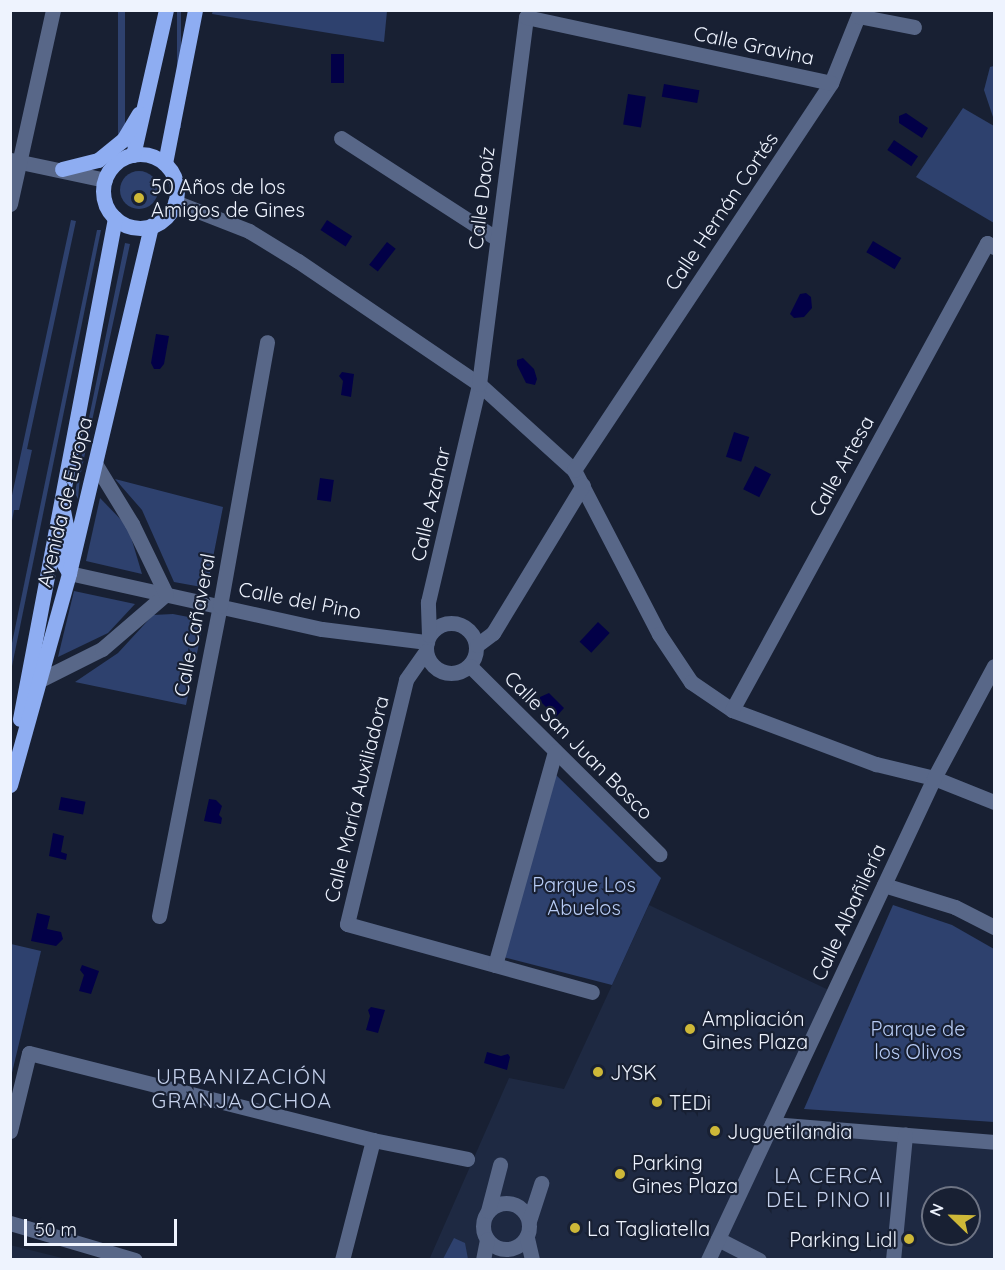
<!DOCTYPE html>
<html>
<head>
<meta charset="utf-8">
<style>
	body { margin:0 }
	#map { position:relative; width:1005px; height:1270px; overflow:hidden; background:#182033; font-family:Quicksand,sans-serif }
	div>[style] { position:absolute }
	.built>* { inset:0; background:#1e2942 }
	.green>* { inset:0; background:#2e416e; transform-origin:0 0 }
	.round { border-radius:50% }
	.water>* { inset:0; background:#020047; transform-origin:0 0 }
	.minor>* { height:15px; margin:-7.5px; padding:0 7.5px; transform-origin:7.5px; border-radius:7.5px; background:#586788 }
	.minor>.ring { margin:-7.5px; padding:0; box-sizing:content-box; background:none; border:15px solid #586788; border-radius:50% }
	.major>* { height:15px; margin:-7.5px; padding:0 7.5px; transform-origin:7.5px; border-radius:7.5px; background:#8eadf2 }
	.major>.ring { margin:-7.5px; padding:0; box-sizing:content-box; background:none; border:15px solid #8eadf2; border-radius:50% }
	.dots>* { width:16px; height:16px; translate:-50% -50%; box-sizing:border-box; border:3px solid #182033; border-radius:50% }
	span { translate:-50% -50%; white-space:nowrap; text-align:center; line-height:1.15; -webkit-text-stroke:4.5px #182033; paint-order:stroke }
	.street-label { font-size:20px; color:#eef3fe }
	.poi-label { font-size:20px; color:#eef3fe }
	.left { translate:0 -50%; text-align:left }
	.right { translate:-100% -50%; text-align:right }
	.park-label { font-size:20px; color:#b8ccf5 }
	.neighbourhood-label { font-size:21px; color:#c6d2ed; letter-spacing:1.5px }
	.frame { position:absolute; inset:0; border:12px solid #eef3fe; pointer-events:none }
	.north { position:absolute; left:921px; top:1186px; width:60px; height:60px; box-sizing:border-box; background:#182033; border:2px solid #6e7484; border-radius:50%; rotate:293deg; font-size:16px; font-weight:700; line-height:24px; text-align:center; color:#eef3fe }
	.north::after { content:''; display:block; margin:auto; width:21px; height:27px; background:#ceb838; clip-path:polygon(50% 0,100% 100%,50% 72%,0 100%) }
	.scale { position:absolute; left:24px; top:1219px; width:153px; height:27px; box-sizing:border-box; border:3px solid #eef3fe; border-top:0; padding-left:8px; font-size:18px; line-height:21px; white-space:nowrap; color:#eef3fe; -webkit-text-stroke:4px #182033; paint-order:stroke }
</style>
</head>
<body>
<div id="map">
	<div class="built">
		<i style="clip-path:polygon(evenodd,649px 905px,835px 993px,772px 1123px,994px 1136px,994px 1259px,429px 1260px,509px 1078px,564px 1089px,649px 905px,933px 1198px,969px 1198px,969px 1234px,933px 1234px,933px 1198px)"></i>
		<i style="clip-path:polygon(10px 1245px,66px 1259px,11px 1259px)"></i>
	</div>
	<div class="green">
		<i style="clip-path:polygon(213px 10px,387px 11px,384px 42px,212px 14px)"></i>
		<i style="left:118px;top:11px;width:7px;height:128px"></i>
		<i style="left:177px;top:11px;width:4px;height:117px"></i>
		<i style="clip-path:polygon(994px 66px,994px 120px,984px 90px,990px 67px)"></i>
		<i style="clip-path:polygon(963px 108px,994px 126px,994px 223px,916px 177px)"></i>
		<i class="round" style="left:120px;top:171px;width:38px;height:38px"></i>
		<i style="clip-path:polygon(71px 220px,76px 221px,27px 449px,32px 450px,19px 510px,14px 510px,11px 526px,11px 500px)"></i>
		<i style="clip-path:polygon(97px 230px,101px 230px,11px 671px,11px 648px)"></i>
		<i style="clip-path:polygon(125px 243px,130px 244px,80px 477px,78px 499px,75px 493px,85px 437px)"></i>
		<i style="clip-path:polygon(115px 479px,223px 507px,207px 588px,174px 582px,142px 510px)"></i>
		<i style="clip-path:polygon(100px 498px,128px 527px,142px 574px,86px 561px)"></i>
		<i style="clip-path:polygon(74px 591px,135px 604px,108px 633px,58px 657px)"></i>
		<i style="clip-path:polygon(173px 614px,204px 620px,186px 705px,75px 682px,118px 653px,153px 615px)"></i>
		<i style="clip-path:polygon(553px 772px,661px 878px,612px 985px,503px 957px)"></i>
		<i style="clip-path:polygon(893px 905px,952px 925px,994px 949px,994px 1122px,804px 1109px)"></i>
		<i style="clip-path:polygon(11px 944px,41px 951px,11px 1077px,10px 944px)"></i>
		<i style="clip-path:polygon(454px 1238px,465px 1243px,468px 1259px,443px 1259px)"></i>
	</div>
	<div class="water">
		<i style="left:331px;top:54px;width:13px;height:29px"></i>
		<i style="left:664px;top:84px;width:36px;height:13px;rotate:10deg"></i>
		<i style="left:628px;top:94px;width:18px;height:31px;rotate:9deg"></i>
		<i style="clip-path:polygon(906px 113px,928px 128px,922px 138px,899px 123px,899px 116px)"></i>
		<i style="left:894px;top:140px;width:29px;height:12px;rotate:34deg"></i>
		<i style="left:327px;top:220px;width:30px;height:12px;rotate:33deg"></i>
		<i style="left:873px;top:241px;width:33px;height:13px;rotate:31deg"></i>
		<i style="left:387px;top:242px;width:11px;height:29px;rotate:38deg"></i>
		<i style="clip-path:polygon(806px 293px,811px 297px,812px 308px,804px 317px,794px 318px,790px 314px,800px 294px)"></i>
		<i style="clip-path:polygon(156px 334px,169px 336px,164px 364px,160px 369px,154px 369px,151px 363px)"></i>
		<i style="clip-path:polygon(523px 358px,534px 369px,537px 379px,535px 385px,526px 383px,517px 365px,517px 360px)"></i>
		<i style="clip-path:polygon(342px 372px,354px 374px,351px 397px,341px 395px,343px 381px,339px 376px)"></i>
		<i style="left:734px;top:432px;width:16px;height:26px;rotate:18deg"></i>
		<i style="left:755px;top:466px;width:18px;height:26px;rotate:27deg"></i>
		<i style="left:320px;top:478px;width:14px;height:22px;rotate:8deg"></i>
		<i style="left:598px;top:622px;width:16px;height:27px;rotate:43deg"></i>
		<i style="clip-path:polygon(549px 693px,564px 708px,556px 717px,540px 701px,540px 697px)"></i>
		<i style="left:61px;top:797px;width:25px;height:13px;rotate:11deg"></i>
		<i style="clip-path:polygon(209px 799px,216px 800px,222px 806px,219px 815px,222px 818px,221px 824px,204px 821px)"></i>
		<i style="clip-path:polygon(53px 833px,64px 836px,61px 852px,67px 854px,66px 860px,49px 856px)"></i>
		<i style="clip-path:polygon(37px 913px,50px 916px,47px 929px,61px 932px,63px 939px,56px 946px,31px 941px)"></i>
		<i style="clip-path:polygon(82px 965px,99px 971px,91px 994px,79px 991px,84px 975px,80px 970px)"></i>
		<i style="clip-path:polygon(371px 1007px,385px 1010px,378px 1033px,366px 1030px,370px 1016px,368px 1010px)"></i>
		<i style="clip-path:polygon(487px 1052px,501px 1056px,508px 1054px,510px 1057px,507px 1070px,484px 1063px)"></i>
	</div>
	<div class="minor">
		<i style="left:341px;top:138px;width:186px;rotate:32.9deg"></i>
		<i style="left:11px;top:160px;width:96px;rotate:12deg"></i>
		<i style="left:175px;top:202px;width:79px;rotate:21.4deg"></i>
		<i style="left:249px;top:231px;width:57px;rotate:31.5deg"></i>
		<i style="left:298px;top:261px;width:219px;rotate:34.2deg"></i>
		<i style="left:479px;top:384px;width:128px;rotate:42.2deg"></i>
		<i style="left:574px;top:470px;width:185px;rotate:62.6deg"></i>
		<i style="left:659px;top:634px;width:58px;rotate:56.3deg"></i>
		<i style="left:691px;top:682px;width:50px;rotate:34.3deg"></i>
		<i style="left:732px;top:710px;width:154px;rotate:20.6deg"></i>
		<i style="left:876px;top:764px;width:60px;rotate:13.6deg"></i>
		<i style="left:934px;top:778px;width:65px;rotate:21.8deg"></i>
		<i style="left:10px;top:204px;width:199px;rotate:-77.5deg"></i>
		<i style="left:574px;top:470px;width:465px;rotate:-56.4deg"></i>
		<i style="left:831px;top:83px;width:72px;rotate:-68.1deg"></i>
		<i style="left:858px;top:16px;width:57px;rotate:11.1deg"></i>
		<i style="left:69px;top:573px;width:259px;rotate:12.5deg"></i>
		<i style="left:322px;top:629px;width:106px;rotate:7.1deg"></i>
		<i class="ring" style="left:426px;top:623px;width:35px;height:35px"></i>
		<i style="left:429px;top:635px;width:33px;rotate:-92deg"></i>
		<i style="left:428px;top:602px;width:224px;rotate:-76.8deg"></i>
		<i style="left:479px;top:384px;width:370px;rotate:-82.7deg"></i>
		<i style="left:526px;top:17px;width:312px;rotate:12.2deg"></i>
		<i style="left:477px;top:645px;width:20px;rotate:-37deg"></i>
		<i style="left:493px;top:633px;width:173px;rotate:-58.7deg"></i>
		<i style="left:426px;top:651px;width:35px;rotate:125deg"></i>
		<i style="left:406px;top:680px;width:251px;rotate:103.6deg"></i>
		<i style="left:347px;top:924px;width:254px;rotate:15.5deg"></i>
		<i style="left:470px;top:666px;width:267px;rotate:44.8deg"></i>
		<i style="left:40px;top:680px;width:69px;rotate:-26.6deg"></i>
		<i style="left:102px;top:649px;width:84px;rotate:-40.7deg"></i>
		<i style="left:166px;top:594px;width:78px;rotate:-115.9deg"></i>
		<i style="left:132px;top:524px;width:69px;rotate:-121.4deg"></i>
		<i style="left:732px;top:710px;width:532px;rotate:-61.36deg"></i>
		<i style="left:987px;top:243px;width:8px;rotate:30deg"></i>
		<i style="left:884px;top:885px;width:74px;rotate:17.2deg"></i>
		<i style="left:955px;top:907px;width:44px;rotate:27.1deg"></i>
		<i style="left:159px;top:916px;width:316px;rotate:-78.9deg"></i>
		<i style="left:220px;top:606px;width:268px;rotate:-79.9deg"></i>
		<i style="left:495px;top:965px;width:222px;rotate:-74.3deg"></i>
		<i style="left:772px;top:1124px;width:223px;rotate:4.6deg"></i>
		<i style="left:10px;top:1131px;width:80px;rotate:-76.3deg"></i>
		<i style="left:29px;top:1053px;width:355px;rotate:14.2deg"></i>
		<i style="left:373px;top:1140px;width:96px;rotate:11.4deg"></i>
		<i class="ring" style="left:483px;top:1203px;width:31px;height:31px"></i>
		<i style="left:488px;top:1211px;width:48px;rotate:-75.4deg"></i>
		<i style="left:529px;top:1221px;width:40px;rotate:-72deg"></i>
		<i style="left:10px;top:1223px;width:130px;rotate:16.5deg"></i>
		<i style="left:527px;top:1238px;width:23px;rotate:77deg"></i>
		<i style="left:718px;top:1239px;width:46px;rotate:27.1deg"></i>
		<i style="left:342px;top:1260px;width:124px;rotate:-75.5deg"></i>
		<i style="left:483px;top:1260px;width:21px;rotate:-79deg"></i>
		<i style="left:708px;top:1260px;width:532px;rotate:-64.88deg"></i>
		<i style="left:934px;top:778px;width:127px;rotate:-61.8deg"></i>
		<i style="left:893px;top:1260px;width:126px;rotate:-84.5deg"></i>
	</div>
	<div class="major">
		<i class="ring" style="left:103px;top:154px;width:59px;height:59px"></i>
		<i style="left:133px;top:155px;width:149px;rotate:-77.2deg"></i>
		<i style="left:165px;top:163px;width:156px;rotate:-78.9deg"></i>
		<i style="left:62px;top:169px;width:37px;rotate:-14deg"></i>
		<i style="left:98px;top:160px;width:32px;rotate:-39deg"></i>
		<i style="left:123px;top:140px;width:31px;rotate:-59deg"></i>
		<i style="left:62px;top:505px;width:20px;rotate:79deg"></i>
		<i style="left:66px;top:525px;width:34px;rotate:98deg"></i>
		<i style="left:61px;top:559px;width:16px;rotate:60deg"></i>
		<i style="left:20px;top:719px;width:510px;rotate:-79.26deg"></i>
		<i style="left:10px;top:785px;width:220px;rotate:-74.4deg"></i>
		<i style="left:69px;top:573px;width:357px;rotate:-76.7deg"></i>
	</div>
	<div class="dots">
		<i style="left:139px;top:198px;background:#ceb838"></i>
		<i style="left:690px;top:1029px;background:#ceb838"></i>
		<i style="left:598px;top:1072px;background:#ceb838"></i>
		<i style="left:657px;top:1102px;background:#ceb838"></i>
		<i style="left:715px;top:1131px;background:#ceb838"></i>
		<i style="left:620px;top:1174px;background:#ceb838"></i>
		<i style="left:575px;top:1228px;background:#ceb838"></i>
		<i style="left:909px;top:1239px;background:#ceb838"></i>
	</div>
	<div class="street-label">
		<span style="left:754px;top:45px;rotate:12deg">Calle Gravina</span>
		<span style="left:481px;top:198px;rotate:-83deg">Calle Daoíz</span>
		<span style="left:721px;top:211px;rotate:-56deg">Calle Hernán Cortés</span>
		<span style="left:841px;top:466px;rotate:-61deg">Calle Artesa</span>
		<span style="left:64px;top:502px;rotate:-76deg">Avenida de Europa</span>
		<span style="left:430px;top:504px;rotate:-77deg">Calle Azahar</span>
		<span style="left:300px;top:600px;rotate:11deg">Calle del Pino</span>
		<span style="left:194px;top:625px;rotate:-79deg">Calle Cañaveral</span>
		<span style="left:579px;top:745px;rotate:45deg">Calle San Juan Bosco</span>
		<span style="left:356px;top:799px;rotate:-76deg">Calle María Auxiliadora</span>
		<span style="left:848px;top:912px;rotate:-65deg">Calle Albañilería</span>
	</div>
	<div class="poi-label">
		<span class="left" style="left:151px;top:198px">50 Años de los<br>Amigos de Gines</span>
		<span class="left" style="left:702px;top:1030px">Ampliación<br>Gines Plaza</span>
		<span class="left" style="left:610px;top:1072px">JYSK</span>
		<span class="left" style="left:669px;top:1102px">TEDi</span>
		<span class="left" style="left:727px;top:1131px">Juguetilandia</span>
		<span class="left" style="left:632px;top:1174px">Parking<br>Gines Plaza</span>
		<span class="left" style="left:587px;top:1228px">La Tagliatella</span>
		<span class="right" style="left:897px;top:1239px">Parking Lidl</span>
	</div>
	<div class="park-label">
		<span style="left:584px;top:896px">Parque Los<br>Abuelos</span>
		<span style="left:918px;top:1040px">Parque de<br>los Olivos</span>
	</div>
	<div class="neighbourhood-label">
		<span style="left:242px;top:1088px">URBANIZACIÓN<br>GRANJA OCHOA</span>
		<span style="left:829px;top:1187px">LA CERCA<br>DEL PINO II</span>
	</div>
	<div class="frame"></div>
	<div class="north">N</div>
	<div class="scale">50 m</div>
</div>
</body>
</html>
